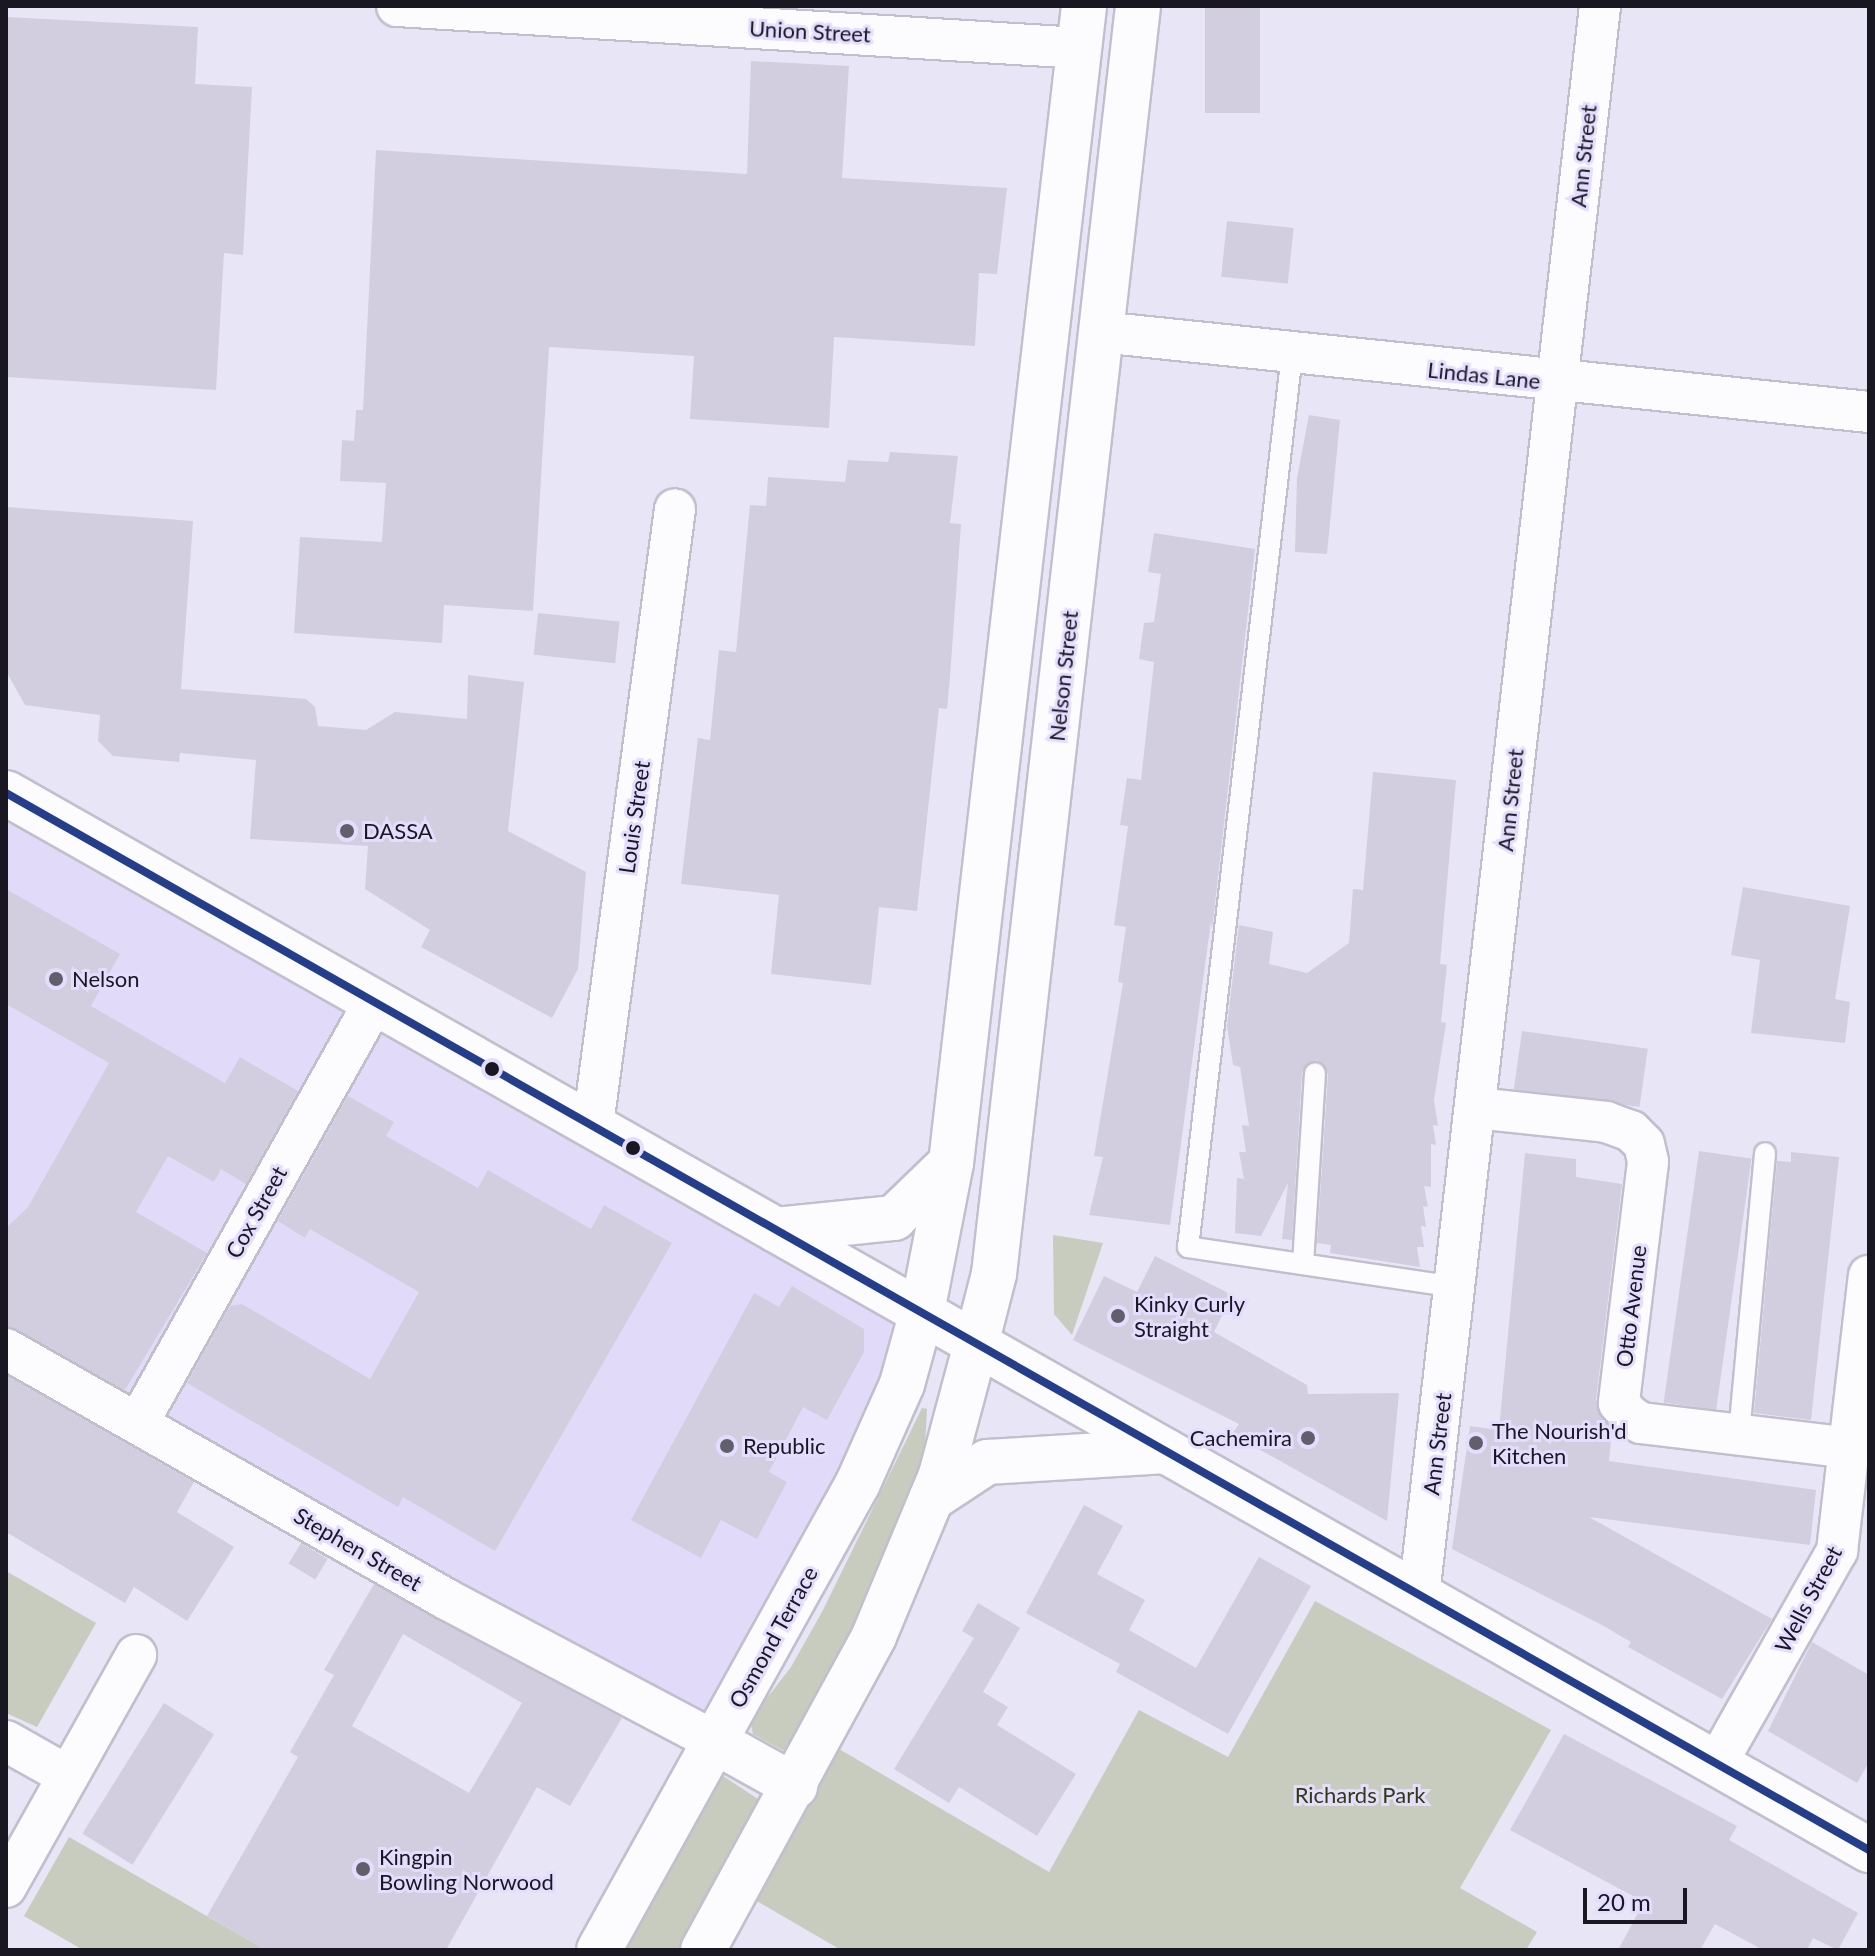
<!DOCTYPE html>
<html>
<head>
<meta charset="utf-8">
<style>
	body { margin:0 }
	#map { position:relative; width:1875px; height:1956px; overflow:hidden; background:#e8e5f6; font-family:Lato,sans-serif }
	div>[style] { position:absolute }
	.built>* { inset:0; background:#e1dbf9 }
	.green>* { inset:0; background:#c8ccbf }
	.building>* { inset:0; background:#d2cee0; transform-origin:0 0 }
	.roads { filter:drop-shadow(2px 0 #c2bfcd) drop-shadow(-2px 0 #c2bfcd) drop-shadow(0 2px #c2bfcd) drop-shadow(0 -2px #c2bfcd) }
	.service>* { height:20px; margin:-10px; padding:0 10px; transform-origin:10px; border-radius:10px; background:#fcfbfe }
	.minor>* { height:40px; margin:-20px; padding:0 20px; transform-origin:20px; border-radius:20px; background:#fcfbfe }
	.tertiary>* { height:44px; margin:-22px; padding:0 22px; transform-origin:22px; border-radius:22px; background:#fcfbfe }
	.secondary>* { height:44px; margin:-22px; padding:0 22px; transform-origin:22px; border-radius:22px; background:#fcfbfe }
	.bus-1>* { height:8px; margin:-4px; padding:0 4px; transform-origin:4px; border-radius:4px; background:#243e8c }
	.dots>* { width:22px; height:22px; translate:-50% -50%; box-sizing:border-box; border:4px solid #e4ddfe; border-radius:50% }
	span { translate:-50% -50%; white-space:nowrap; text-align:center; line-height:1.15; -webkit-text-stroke:6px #e4ddfe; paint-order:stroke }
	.street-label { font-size:22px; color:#191722 }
	.poi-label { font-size:22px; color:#191722 }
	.left { translate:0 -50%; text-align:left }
	.right { translate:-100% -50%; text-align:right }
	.park-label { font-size:22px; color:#323a10 }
	.frame { position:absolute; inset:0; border:8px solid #191722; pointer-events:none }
	.scale { position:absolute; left:1583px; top:1888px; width:104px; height:36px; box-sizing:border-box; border:4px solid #191722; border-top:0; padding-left:10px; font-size:24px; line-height:28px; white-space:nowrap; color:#191722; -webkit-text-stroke:6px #e4ddfe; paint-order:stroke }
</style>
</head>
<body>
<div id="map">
	<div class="built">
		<i style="clip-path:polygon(6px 792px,922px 1312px,714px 1741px,6px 1349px)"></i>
	</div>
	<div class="green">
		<i style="clip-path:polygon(1053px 1235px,1103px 1243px,1072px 1335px,1054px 1314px)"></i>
		<i style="clip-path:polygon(922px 1408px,927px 1409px,925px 1447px,915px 1492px,871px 1600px,789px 1751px,782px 1750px,753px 1734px,750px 1720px,791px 1667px,823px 1610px)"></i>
		<i style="clip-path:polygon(6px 1571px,96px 1623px,37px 1727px,6px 1713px)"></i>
		<i style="clip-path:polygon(1315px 1601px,1551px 1730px,1460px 1888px,1537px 1932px,1526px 1950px,841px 1950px,738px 1890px,822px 1739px,1049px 1872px,1139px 1710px,1228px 1757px)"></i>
		<i style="clip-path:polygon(723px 1776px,761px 1801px,681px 1950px,617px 1950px)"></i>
		<i style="clip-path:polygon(69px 1837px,266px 1950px,83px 1950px,24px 1916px)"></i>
	</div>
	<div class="building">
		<i style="left:1205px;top:6px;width:55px;height:107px"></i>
		<i style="clip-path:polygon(6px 17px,198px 27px,195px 84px,252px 87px,243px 255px,224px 253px,216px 390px,6px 377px)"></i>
		<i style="clip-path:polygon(751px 61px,849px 66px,842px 178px,1007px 188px,997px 274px,979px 273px,975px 346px,834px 337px,829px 428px,690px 419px,694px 356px,549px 347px,533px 611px,444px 605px,442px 643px,294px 633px,300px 537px,382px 542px,386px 483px,340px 481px,342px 440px,354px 441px,356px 410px,363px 410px,376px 150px,747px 174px)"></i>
		<i style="left:1227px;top:221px;width:67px;height:56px;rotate:6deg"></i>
		<i style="clip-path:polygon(1309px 415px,1340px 420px,1327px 554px,1295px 552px,1297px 478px)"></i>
		<i style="clip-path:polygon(890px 452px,958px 456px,950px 523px,961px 524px,950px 677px,947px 709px,939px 708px,917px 911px,879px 907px,871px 985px,771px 974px,779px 895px,681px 884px,698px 738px,710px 740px,719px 650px,736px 652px,750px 505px,766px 506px,768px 477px,845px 482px,848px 460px,888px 462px)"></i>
		<i style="clip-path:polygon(6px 507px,193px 521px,181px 689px,306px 699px,315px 707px,318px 726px,366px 730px,395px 712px,467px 719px,468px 675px,524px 682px,508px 831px,586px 872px,578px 969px,552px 1018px,421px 947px,430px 930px,365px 889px,368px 846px,250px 839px,256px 760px,180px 753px,179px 762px,113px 756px,98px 741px,100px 715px,25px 705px,6px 671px)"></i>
		<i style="clip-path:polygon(1154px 533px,1255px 549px,1212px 930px,1211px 921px,1170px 1225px,1089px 1215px,1103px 1157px,1094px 1156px,1123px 983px,1118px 982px,1126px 927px,1114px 925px,1128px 826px,1120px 825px,1127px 778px,1141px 780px,1154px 662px,1139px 659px,1144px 623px,1154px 622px,1161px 574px,1148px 572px)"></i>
		<i style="left:538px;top:613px;width:82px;height:42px;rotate:6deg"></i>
		<i style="clip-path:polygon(1373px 772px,1456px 780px,1440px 964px,1447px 965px,1441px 1022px,1446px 1023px,1434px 1100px,1438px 1126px,1433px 1125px,1436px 1145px,1431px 1144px,1431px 1187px,1424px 1186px,1428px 1207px,1423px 1206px,1426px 1227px,1421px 1226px,1424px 1247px,1417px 1247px,1420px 1267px,1330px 1253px,1331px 1245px,1317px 1243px,1328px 1074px,1317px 1060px,1302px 1072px,1292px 1240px,1282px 1239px,1288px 1183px,1261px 1236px,1235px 1233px,1237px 1178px,1244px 1179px,1239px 1152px,1246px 1152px,1242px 1125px,1249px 1126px,1240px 1067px,1233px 1065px,1227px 1026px,1239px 925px,1273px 932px,1269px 964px,1307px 973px,1349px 943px,1353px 889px,1363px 890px)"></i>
		<i style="clip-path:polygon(1743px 887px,1850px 906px,1835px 999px,1850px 1002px,1845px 1043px,1751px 1033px,1760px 960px,1731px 955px)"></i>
		<i style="clip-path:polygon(6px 889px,120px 954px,91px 1006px,225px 1083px,240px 1057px,298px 1091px,246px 1184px,221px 1169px,214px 1182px,168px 1156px,136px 1212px,207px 1253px,125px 1390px,6px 1326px,6px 1228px,28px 1207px,109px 1063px,6px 1004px)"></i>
		<i style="left:1522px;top:1031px;width:127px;height:59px;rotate:8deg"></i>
		<i style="clip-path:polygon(348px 1096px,394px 1122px,386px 1136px,478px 1188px,488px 1170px,591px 1229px,604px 1205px,672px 1243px,495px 1551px,403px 1497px,398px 1507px,187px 1383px,230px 1306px,242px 1304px,370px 1379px,419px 1292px,310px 1229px,305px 1238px,278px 1221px)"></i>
		<i style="left:1699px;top:1151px;width:53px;height:254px;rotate:8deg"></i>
		<i style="clip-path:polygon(1791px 1152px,1839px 1157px,1811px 1420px,1754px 1413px,1777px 1161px,1791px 1162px)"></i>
		<i style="clip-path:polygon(1525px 1153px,1576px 1159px,1576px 1177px,1622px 1184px,1596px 1400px,1612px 1430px,1609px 1461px,1816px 1490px,1810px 1545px,1589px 1517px,1772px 1619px,1722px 1699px,1628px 1647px,1631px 1642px,1600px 1624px,1452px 1549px,1470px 1426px,1499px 1430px)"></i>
		<i style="clip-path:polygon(1155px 1256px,1232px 1295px,1214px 1332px,1307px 1385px,1308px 1394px,1399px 1393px,1387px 1521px,1232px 1434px,1239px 1424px,1073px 1340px,1104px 1276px,1137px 1292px)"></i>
		<i style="clip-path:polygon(792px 1286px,864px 1329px,864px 1352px,827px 1420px,803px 1407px,769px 1472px,787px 1482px,757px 1539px,721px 1520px,701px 1558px,631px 1520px,754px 1293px,779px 1307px)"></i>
		<i style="clip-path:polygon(6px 1375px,194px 1482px,177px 1512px,234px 1547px,187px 1621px,134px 1587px,125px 1603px,6px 1532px)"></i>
		<i style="clip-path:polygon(1084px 1505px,1123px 1526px,1097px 1574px,1145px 1600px,1129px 1630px,1196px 1668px,1259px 1557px,1311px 1586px,1228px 1734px,1116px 1672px,1120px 1664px,1026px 1613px)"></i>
		<i style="left:301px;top:1543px;width:31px;height:24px;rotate:31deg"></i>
		<i style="clip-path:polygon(evenodd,374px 1584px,622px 1718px,570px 1806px,537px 1787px,446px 1950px,266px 1950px,207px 1916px,298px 1757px,290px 1752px,334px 1675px,324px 1670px,374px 1584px,403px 1634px,522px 1703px,469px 1793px,352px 1726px,403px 1634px)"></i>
		<i style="clip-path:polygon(978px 1603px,1020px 1628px,983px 1692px,1008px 1707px,997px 1725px,1076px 1774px,1037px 1836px,959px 1787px,949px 1803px,894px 1769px,974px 1638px,962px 1631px)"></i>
		<i style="clip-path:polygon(1812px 1642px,1869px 1675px,1869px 1762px,1857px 1783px,1768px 1731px)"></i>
		<i style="left:164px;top:1703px;width:59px;height:154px;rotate:32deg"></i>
		<i style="clip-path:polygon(1564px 1734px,1737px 1826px,1729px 1840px,1858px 1913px,1838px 1950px,1813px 1938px,1807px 1950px,1763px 1950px,1715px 1924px,1700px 1950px,1618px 1950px,1644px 1902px,1510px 1830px)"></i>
	</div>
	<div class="roads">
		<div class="service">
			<i style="left:1292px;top:354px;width:899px;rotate:96.64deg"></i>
			<i style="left:1188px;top:1247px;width:270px;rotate:8.5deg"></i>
			<i style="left:1303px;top:1264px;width:191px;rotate:-86.4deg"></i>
			<i style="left:1739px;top:1434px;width:282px;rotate:-84.7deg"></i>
		</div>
		<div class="minor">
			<i style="left:397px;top:6px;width:683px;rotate:3.52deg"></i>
			<i style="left:1100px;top:332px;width:773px;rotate:5.94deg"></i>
			<i style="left:1476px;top:1108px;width:131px;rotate:6.1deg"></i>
			<i style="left:1606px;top:1122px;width:27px;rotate:20deg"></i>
			<i style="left:1631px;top:1131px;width:18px;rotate:45deg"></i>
			<i style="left:1644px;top:1144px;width:18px;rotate:77deg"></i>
			<i style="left:1648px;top:1162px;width:243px;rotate:96.9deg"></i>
			<i style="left:1619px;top:1403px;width:16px;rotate:50deg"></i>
			<i style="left:1629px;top:1415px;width:14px;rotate:34deg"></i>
			<i style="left:1641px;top:1423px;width:211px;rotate:6.8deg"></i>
			<i style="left:593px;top:1125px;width:621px;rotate:-82.42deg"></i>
			<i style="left:6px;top:1349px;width:506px;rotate:29.6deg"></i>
			<i style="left:446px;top:1599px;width:303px;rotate:27.9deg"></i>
			<i style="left:138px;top:1423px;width:484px;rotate:-60.7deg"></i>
			<i style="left:1419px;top:1595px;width:1599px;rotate:-83.5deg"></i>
			<i style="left:6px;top:1741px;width:71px;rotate:29.4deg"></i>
			<i style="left:1717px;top:1763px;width:244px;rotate:-60.5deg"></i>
			<i style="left:1837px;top:1551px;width:277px;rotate:-83.4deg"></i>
			<i style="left:6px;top:1887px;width:266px;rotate:-60.7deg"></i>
		</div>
		<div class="tertiary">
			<i style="left:714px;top:1741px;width:93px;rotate:29.1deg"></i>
			<i style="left:599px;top:1950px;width:534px;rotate:-60.99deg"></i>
			<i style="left:858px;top:1483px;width:108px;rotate:-66deg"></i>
			<i style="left:902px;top:1384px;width:75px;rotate:-74.5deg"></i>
			<i style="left:703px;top:1950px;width:358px;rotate:-61.4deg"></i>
			<i style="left:874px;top:1636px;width:174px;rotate:-67.4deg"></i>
			<i style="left:941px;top:1475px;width:136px;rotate:-75deg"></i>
		</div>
		<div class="secondary">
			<i style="left:6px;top:793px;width:2142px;rotate:29.57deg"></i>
			<i style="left:776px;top:1230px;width:119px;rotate:-5.8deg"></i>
			<i style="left:894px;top:1218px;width:79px;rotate:-44deg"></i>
			<i style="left:922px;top:1312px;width:152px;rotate:-79deg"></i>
			<i style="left:951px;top:1163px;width:1165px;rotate:-83.44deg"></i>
			<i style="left:976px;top:1344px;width:72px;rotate:-75.6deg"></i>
			<i style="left:994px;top:1274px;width:1276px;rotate:-83.52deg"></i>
			<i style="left:931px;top:1499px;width:67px;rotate:-33.5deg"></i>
			<i style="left:987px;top:1462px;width:179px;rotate:-3.5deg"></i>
		</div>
	</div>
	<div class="bus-1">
		<i style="left:6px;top:793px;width:2142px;rotate:29.57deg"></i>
	</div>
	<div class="dots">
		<i style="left:347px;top:831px;background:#615f6c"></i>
		<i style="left:56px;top:979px;background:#615f6c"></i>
		<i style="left:492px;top:1069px;background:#191722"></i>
		<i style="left:633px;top:1148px;background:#191722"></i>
		<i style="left:1118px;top:1316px;background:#615f6c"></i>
		<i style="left:1308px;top:1438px;background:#615f6c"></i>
		<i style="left:1476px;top:1443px;background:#615f6c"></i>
		<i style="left:727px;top:1446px;background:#615f6c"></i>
		<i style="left:363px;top:1869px;background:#615f6c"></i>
	</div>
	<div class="street-label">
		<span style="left:810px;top:31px;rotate:3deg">Union Street</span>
		<span style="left:1583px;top:156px;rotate:-84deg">Ann Street</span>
		<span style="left:1484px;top:375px;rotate:6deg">Lindas Lane</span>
		<span style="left:1063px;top:676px;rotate:-84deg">Nelson Street</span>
		<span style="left:1510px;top:800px;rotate:-84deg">Ann Street</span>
		<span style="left:634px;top:817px;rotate:-82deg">Louis Street</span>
		<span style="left:256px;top:1212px;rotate:-61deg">Cox Street</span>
		<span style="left:1631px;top:1306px;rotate:-83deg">Otto Avenue</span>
		<span style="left:1437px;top:1444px;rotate:-83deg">Ann Street</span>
		<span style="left:358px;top:1549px;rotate:30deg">Stephen Street</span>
		<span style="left:1808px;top:1599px;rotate:-62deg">Wells Street</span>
		<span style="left:773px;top:1637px;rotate:-61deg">Osmond Terrace</span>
	</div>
	<div class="poi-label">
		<span class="left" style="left:363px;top:831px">DASSA</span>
		<span class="left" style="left:72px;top:979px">Nelson</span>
		<span class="left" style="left:1134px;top:1316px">Kinky Curly<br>Straight</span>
		<span class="left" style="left:1492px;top:1443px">The Nourish'd<br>Kitchen</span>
		<span class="right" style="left:1292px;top:1438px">Cachemira</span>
		<span class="left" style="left:743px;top:1446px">Republic</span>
		<span class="left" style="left:379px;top:1869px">Kingpin<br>Bowling Norwood</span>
	</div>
	<div class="park-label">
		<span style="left:1360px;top:1795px">Richards Park</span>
	</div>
	<div class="frame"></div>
	<div class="scale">20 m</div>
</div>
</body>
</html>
